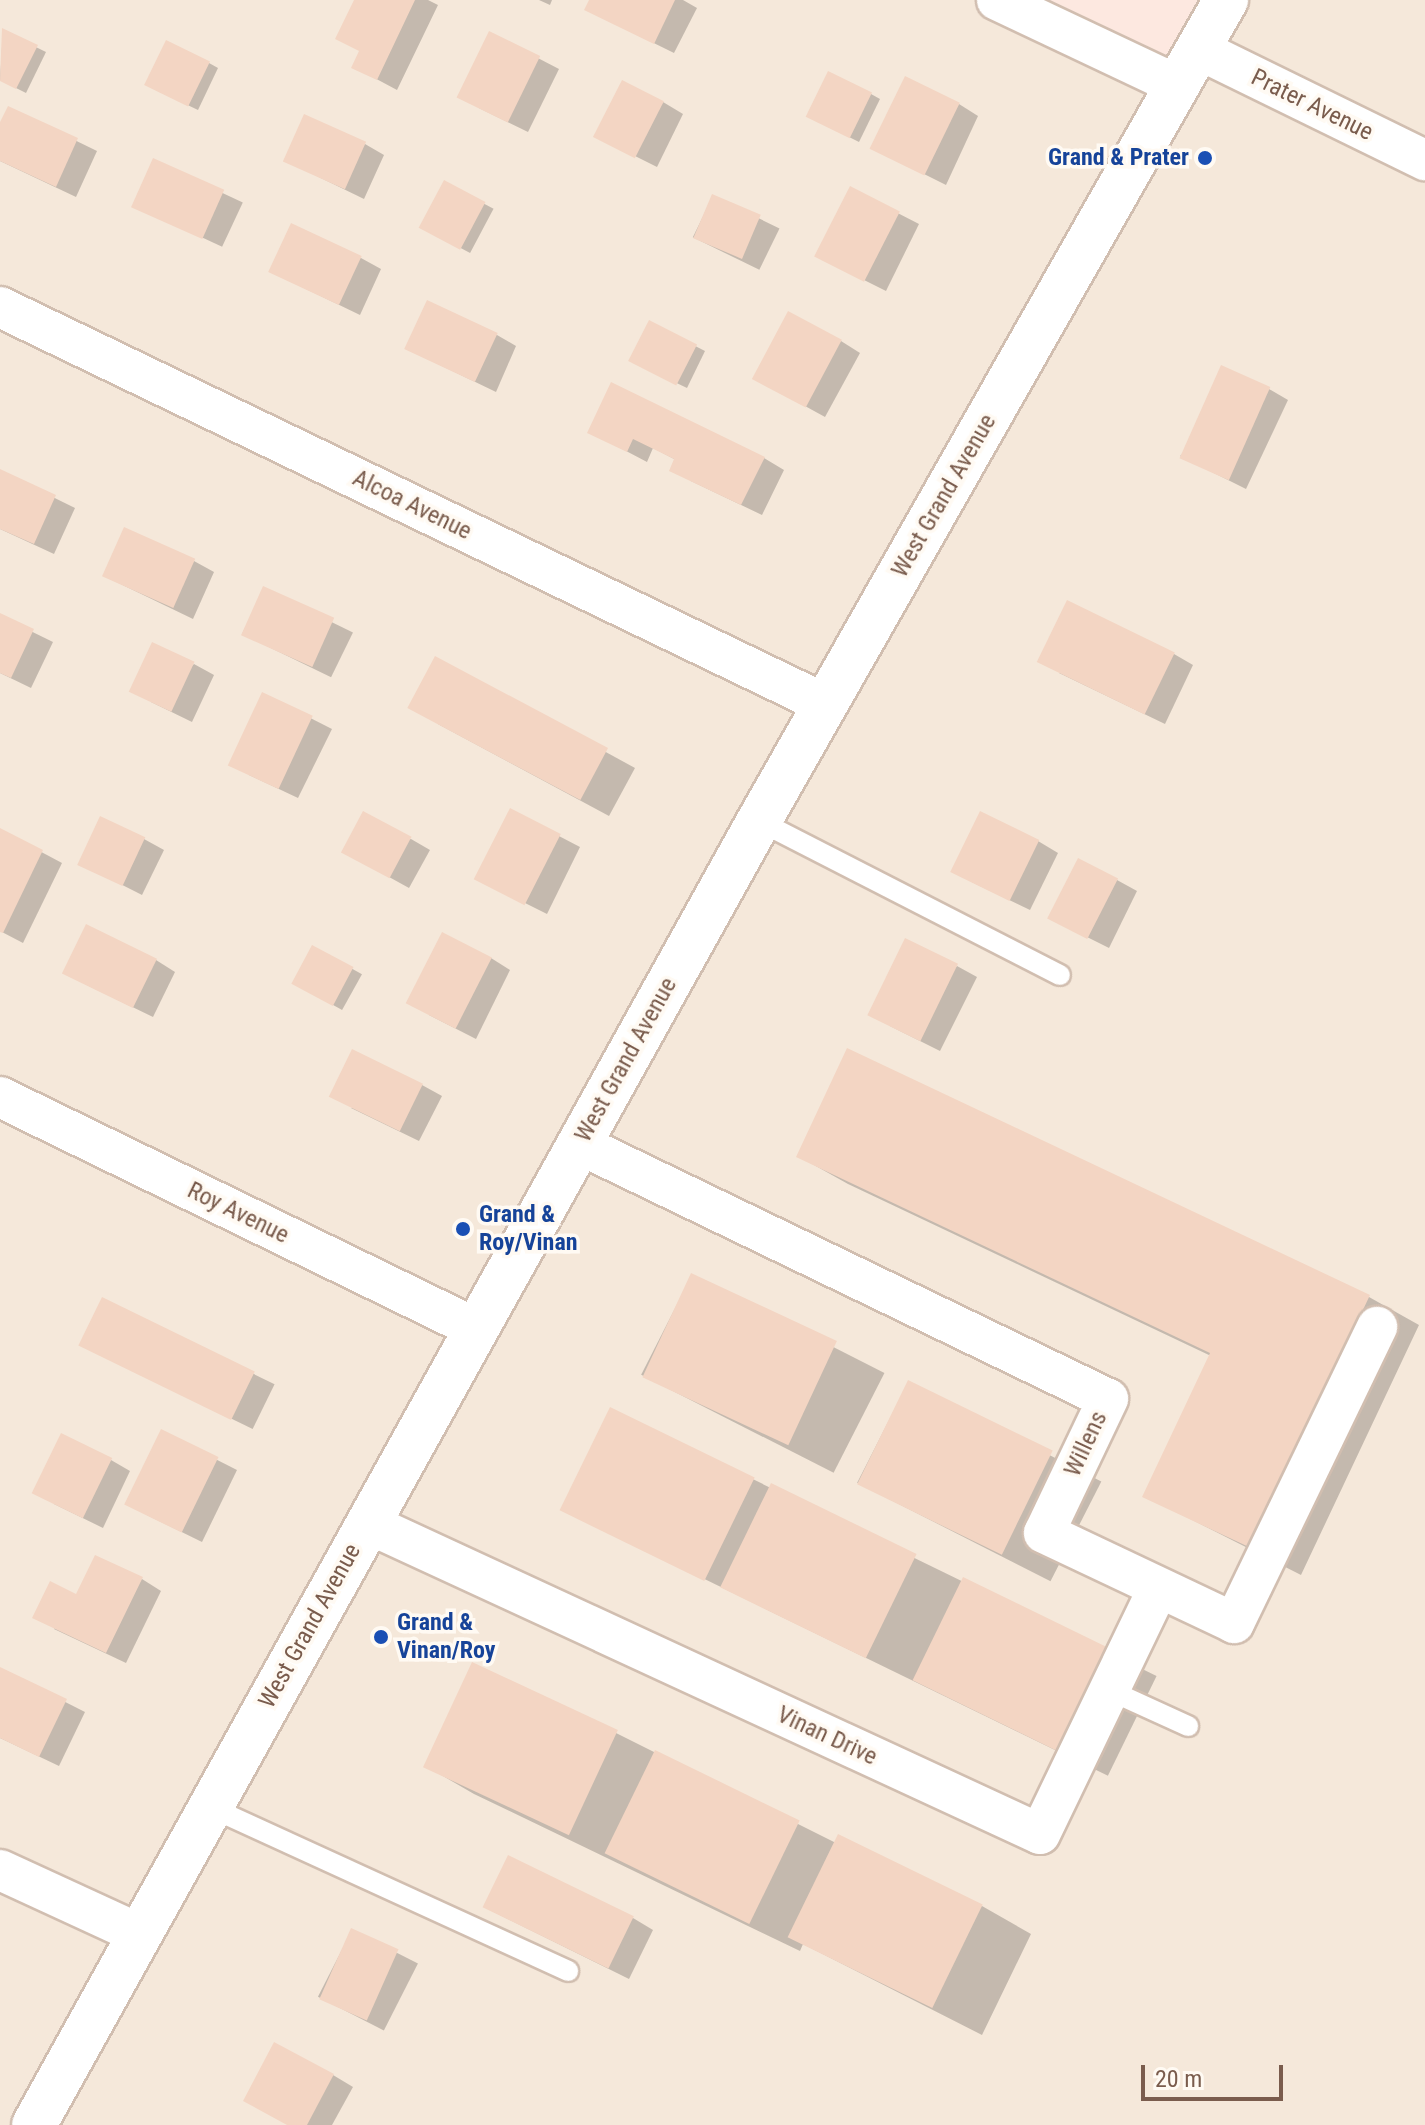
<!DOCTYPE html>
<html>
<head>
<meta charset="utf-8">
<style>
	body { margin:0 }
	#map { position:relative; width:1425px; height:2125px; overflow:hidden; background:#fdf6ec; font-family:"Roboto Condensed",sans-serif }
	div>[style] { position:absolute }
	.residential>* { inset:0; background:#f5e8da }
	.commercial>* { inset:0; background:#fde8e0 }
	.shadow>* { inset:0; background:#0003; transform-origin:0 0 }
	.building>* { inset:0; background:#f3d5c3; transform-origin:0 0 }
	.roads { filter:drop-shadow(2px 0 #d1beb0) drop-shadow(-2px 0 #d1beb0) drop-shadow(0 2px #d1beb0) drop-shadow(0 -2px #d1beb0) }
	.service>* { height:20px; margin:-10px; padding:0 10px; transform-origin:10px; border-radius:10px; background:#fff }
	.minor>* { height:40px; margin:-20px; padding:0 20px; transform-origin:20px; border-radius:20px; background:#fff }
	.secondary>* { height:44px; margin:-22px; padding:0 22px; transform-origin:22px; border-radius:22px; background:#fff }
	.dots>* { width:22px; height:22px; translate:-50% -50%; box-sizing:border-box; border:4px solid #fffaf3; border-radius:50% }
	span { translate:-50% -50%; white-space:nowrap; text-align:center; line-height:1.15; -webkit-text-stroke:7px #fffaf3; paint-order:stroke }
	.street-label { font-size:24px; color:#7a5c4d }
	.transit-label { font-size:24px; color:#164399; font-weight:700 }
	.right { translate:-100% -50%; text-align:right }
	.left { translate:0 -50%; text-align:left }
	.scale { position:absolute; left:1141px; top:2065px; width:142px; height:36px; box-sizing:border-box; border:4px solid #7a5c4d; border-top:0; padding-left:10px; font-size:24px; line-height:28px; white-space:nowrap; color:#7a5c4d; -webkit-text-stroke:6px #fffaf3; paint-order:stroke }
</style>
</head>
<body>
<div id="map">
	<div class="residential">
		<i style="clip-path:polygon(0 0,997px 0,1179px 86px,34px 2125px,0 2125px)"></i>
		<i style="clip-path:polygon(1245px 0,1425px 0,1425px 2125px,58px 2125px)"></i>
	</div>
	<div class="commercial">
		<i style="clip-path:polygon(997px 0,1226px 0,1179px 86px)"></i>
	</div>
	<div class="shadow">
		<i style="clip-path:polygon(356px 0,428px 0,438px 5px,397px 90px,354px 67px,361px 51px)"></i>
		<i style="clip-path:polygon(539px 0,552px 0,550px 5px)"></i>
		<i style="clip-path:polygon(591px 0,683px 0,697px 8px,674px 53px,607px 20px)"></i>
		<i style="clip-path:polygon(3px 31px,46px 52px,26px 93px,0 80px)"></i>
		<i style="clip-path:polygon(490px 33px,559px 69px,528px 132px,479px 108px)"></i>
		<i style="clip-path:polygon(209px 63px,218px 68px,198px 110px,156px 90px)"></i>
		<i style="clip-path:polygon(871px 94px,880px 99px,859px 142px,817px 121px)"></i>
		<i style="clip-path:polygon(663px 102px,683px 114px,657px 167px,597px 137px)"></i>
		<i style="clip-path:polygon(959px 104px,978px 116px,946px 185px,872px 148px)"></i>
		<i style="clip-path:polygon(9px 108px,97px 151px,76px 197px,0 161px,0 127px)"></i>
		<i style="clip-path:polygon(365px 144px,384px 155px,364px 199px,284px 160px)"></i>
		<i style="left:154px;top:161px;width:98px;height:49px;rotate:25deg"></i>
		<i style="left:445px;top:183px;width:55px;height:50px;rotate:28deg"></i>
		<i style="clip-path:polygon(851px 189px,919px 224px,886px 291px,838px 267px)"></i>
		<i style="left:713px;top:196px;width:74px;height:46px;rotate:26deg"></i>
		<i style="clip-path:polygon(361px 258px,381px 269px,360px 315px,271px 272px)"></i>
		<i style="clip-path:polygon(650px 323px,705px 351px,687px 388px,641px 366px)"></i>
		<i style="clip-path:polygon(497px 335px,516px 346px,496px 392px,407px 349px)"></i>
		<i style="clip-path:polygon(841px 341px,860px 353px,825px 417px,774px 389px)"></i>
		<i style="clip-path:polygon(1269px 389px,1288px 400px,1246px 489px,1180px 456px)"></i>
		<i style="clip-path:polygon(590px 432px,764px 458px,784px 470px,762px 515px,691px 481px,676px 460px,653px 448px,647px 462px)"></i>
		<i style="clip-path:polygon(0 471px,75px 508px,54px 554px,0 529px)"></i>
		<i style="clip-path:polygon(194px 561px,214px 572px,193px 619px,104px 576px)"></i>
		<i style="left:264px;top:589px;width:99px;height:50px;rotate:26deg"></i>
		<i style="clip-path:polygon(0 616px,53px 642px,31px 688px,0 673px)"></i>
		<i style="clip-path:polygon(1174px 654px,1193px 665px,1165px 724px,1059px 673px)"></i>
		<i style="clip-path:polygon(436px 659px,635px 768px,609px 816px,438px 724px)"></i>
		<i style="clip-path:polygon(194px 664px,214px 675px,192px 722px,151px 702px)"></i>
		<i style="clip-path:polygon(263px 694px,332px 729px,298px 798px,249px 775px)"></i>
		<i style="clip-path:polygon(511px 811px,580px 847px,547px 914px,497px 889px)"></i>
		<i style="clip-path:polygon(0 830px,62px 863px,23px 943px,0 931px)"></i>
		<i style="clip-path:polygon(144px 839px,164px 850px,142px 895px,81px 864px)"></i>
		<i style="clip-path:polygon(411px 839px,430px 850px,409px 888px,342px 851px)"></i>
		<i style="clip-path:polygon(1038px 841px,1058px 853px,1030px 910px,972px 882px)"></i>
		<i style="clip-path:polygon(1117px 880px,1137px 891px,1109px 948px,1071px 929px)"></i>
		<i style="left:313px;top:947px;width:56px;height:41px;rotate:29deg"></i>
		<i style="clip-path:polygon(491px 958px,510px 970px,476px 1039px,429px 1015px)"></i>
		<i style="clip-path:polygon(156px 960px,175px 972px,153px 1017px,85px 984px)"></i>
		<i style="clip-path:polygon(957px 966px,977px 977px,940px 1051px,890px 1026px)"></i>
		<i style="clip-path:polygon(848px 1051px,1369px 1297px,1419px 1325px,1301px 1575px,1145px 1496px,1211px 1356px,848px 1184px,798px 1156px)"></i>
		<i style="clip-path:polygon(422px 1085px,442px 1096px,419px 1141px,351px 1108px)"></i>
		<i style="left:692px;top:1275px;width:216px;height:112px;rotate:27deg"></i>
		<i style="left:102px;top:1300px;width:192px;height:50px;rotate:26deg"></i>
		<i style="left:908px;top:1383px;width:217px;height:112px;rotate:27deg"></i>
		<i style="left:611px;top:1410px;width:607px;height:111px;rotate:26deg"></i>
		<i style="clip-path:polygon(162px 1432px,237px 1470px,202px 1542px,147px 1515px)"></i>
		<i style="clip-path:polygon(111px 1460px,130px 1471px,103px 1528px,54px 1504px)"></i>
		<i style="clip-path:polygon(142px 1579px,161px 1591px,126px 1663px,54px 1629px,77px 1597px)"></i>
		<i style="clip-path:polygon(0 1669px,85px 1712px,59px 1766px,0 1738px)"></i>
		<i style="clip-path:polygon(616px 1733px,836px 1843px,982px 1906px,1031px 1934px,982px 2035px,803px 1944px,800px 1951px,474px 1794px,424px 1765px)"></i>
		<i style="clip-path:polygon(484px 1907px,633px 1918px,653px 1930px,629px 1979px)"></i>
		<i style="left:352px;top:1930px;width:74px;height:75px;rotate:27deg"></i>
		<i style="clip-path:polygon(333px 2075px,353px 2087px,332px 2125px,290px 2125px)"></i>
	</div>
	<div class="building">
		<i style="clip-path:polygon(354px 0,415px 0,377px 80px,351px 68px,359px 51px,335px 39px)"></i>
		<i style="clip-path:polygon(589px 0,675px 0,654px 44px,584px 10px)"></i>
		<i style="clip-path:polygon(2px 28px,38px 45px,16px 89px,0 81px)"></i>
		<i style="left:489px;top:31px;width:57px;height:74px;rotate:26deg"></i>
		<i style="left:166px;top:40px;width:49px;height:50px;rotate:26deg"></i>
		<i style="left:828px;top:71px;width:49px;height:51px;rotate:26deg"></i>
		<i style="left:905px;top:76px;width:61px;height:81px;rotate:26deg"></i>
		<i style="left:622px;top:80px;width:47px;height:64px;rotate:27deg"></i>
		<i style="clip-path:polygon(8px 106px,78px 138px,56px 187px,0 161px,0 122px)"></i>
		<i style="left:304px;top:114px;width:68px;height:52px;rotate:24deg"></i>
		<i style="left:153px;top:158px;width:78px;height:54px;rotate:24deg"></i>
		<i style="left:444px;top:180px;width:47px;height:54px;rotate:28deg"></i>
		<i style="left:850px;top:186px;width:56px;height:79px;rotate:27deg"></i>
		<i style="left:712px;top:194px;width:53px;height:48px;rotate:23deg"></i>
		<i style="left:291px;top:223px;width:78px;height:54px;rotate:25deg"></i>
		<i style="left:427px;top:300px;width:78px;height:54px;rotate:25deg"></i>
		<i style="left:788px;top:311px;width:61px;height:77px;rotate:28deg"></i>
		<i style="left:649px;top:320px;width:54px;height:46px;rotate:27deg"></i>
		<i style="left:1221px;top:365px;width:54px;height:102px;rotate:24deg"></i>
		<i style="clip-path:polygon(611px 382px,765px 457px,741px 505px,669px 471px,674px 459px,633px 439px,627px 452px,587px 433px)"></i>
		<i style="clip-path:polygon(0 469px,56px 495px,34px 544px,0 529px)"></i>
		<i style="left:124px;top:527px;width:78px;height:54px;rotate:24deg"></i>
		<i style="left:263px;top:586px;width:78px;height:54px;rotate:24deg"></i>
		<i style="left:1067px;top:600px;width:120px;height:69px;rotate:26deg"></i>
		<i style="clip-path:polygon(0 613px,34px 629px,11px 678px,0 673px)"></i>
		<i style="left:152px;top:642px;width:47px;height:55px;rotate:25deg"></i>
		<i style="left:435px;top:656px;width:196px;height:59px;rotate:28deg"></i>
		<i style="left:262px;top:692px;width:56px;height:81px;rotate:25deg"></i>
		<i style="left:510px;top:808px;width:57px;height:80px;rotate:27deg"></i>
		<i style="left:363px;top:811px;width:55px;height:47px;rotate:28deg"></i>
		<i style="left:980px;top:811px;width:66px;height:68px;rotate:26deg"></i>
		<i style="left:100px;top:816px;width:50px;height:54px;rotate:25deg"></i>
		<i style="clip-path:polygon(0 828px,43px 850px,3px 933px,0 932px)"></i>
		<i style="left:1078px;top:858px;width:45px;height:68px;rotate:27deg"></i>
		<i style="left:86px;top:924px;width:79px;height:55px;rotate:26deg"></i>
		<i style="left:442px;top:932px;width:56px;height:80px;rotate:27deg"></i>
		<i style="left:905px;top:938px;width:59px;height:86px;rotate:26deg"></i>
		<i style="left:312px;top:945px;width:47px;height:44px;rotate:28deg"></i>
		<i style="clip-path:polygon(847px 1048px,1370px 1295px,1251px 1548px,1142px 1497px,1210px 1353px,796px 1157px)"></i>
		<i style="left:352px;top:1049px;width:79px;height:53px;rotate:26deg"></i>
		<i style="left:691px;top:1273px;width:161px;height:115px;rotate:25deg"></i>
		<i style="left:102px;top:1297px;width:170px;height:54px;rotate:26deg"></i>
		<i style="left:908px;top:1380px;width:161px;height:116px;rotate:26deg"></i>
		<i style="left:610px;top:1407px;width:161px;height:115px;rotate:26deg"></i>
		<i style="left:161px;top:1429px;width:64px;height:84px;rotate:26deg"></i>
		<i style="left:61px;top:1433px;width:57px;height:67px;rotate:26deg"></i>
		<i style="left:771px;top:1483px;width:162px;height:116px;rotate:26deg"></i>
		<i style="clip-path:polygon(95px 1555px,143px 1577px,106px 1653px,32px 1618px,50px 1581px,76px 1594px)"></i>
		<i style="left:963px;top:1577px;width:161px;height:115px;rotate:26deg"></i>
		<i style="left:472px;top:1662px;width:161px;height:116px;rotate:25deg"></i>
		<i style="clip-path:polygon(0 1667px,67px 1699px,39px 1757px,0 1738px)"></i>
		<i style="left:655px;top:1750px;width:161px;height:115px;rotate:26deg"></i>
		<i style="left:838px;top:1834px;width:161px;height:115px;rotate:26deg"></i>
		<i style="left:508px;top:1855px;width:140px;height:58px;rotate:26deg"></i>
		<i style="left:351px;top:1928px;width:52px;height:78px;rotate:24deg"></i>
		<i style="clip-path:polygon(274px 2042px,334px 2074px,307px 2125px,287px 2125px,243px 2101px)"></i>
	</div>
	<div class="roads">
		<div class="service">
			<i style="left:759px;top:821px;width:338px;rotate:27.1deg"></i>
			<i style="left:1109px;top:1690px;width:87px;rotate:24.5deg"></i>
			<i style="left:210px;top:1807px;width:394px;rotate:24.6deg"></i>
		</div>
		<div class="minor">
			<i style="left:997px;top:0;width:201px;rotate:25.3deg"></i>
			<i style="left:1198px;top:49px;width:253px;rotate:26.1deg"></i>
			<i style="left:0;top:307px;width:916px;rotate:25.7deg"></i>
			<i style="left:0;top:1097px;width:530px;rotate:25.94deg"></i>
			<i style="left:579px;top:1144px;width:587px;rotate:25.74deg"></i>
			<i style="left:1108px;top:1399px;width:148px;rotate:115.5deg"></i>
			<i style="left:1044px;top:1533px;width:210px;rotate:25.3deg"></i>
			<i style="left:1234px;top:1623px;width:329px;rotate:-64.2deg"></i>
			<i style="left:367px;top:1523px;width:741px;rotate:24.8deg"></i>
			<i style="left:1040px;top:1834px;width:272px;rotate:-64.3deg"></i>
			<i style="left:0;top:1870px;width:153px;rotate:24.7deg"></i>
		</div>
		<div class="secondary">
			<i style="left:34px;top:2125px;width:1492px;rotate:-60.93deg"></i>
			<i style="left:759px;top:821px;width:945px;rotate:-60.37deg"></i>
		</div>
	</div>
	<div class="dots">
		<i style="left:1205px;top:158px;background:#1a4fb4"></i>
		<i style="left:463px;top:1229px;background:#1a4fb4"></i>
		<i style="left:381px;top:1637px;background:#1a4fb4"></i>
	</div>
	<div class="street-label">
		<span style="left:1312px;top:105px;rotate:26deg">Prater Avenue</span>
		<span style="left:944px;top:496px;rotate:-60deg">West Grand Avenue</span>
		<span style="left:412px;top:505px;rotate:26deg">Alcoa Avenue</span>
		<span style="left:626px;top:1060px;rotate:-61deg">West Grand Avenue</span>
		<span style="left:238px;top:1213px;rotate:26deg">Roy Avenue</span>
		<span style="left:1086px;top:1444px;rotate:-65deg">Willens</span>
		<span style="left:310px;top:1626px;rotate:-61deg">West Grand Avenue</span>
		<span style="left:827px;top:1736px;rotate:25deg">Vinan Drive</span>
	</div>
	<div class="transit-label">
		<span class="right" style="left:1189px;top:158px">Grand &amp; Prater</span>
		<span class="left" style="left:479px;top:1229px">Grand &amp;<br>Roy/Vinan</span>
		<span class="left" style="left:397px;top:1637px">Grand &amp;<br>Vinan/Roy</span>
	</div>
	<div class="scale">20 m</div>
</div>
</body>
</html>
